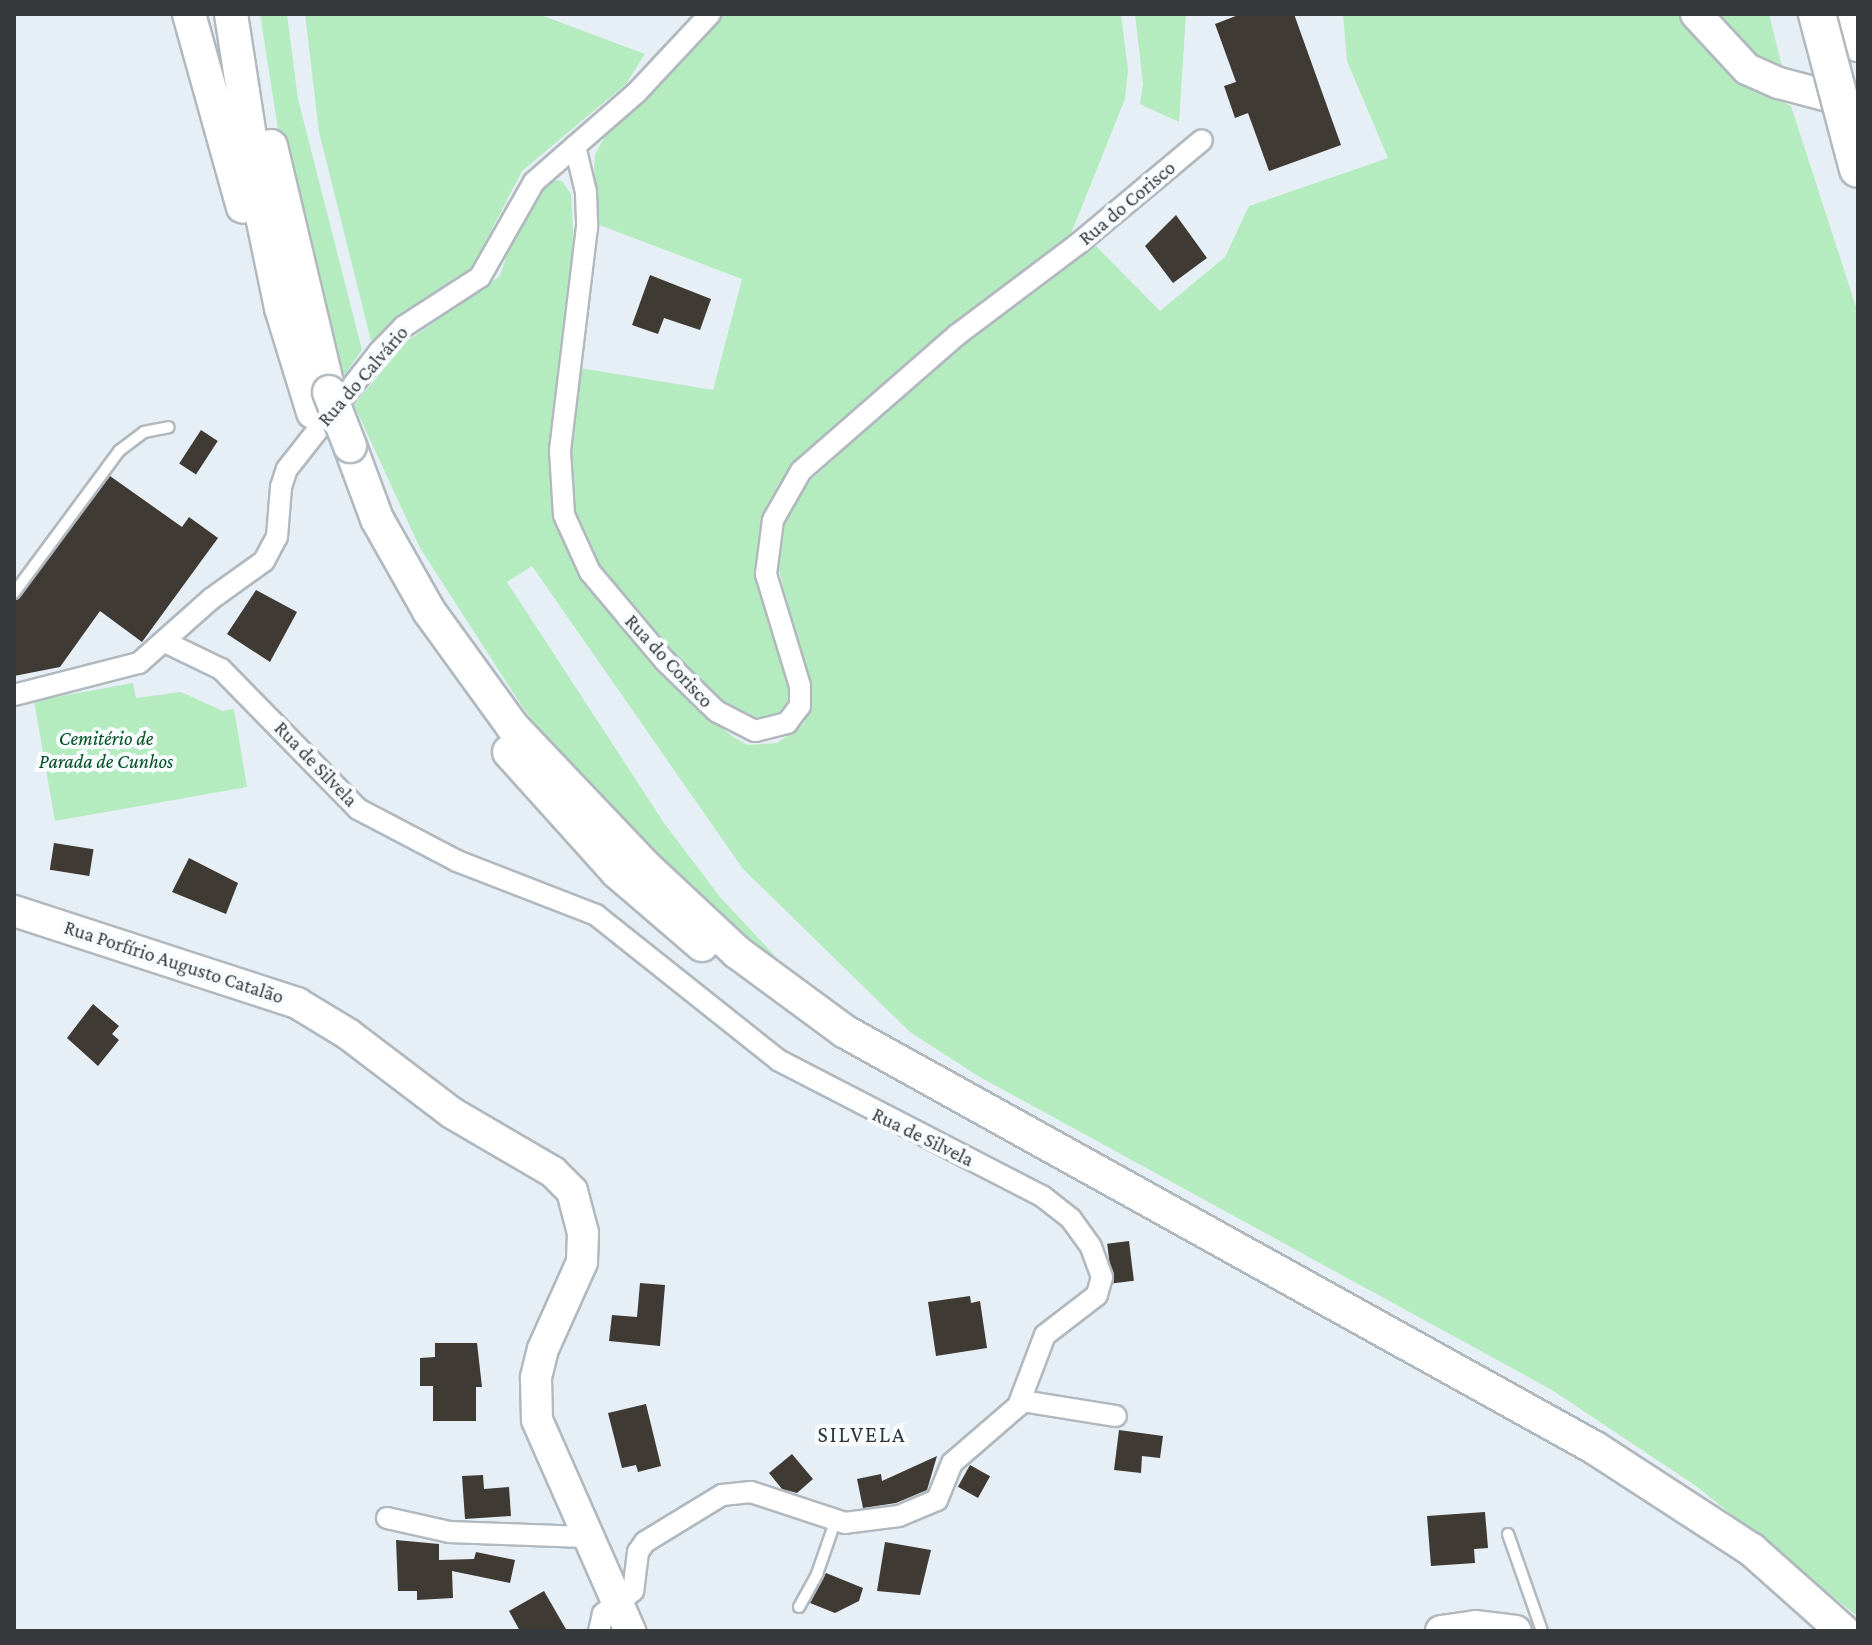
<!DOCTYPE html>
<html>
<head>
<meta charset="utf-8">
<style>
	body { margin:0 }
	#map { position:relative; width:1872px; height:1645px; overflow:hidden; background:#e7eff6; font-family:"Crimson Pro",serif }
	div>[style] { position:absolute }
	.green>* { inset:0; background:#b4ecc0 }
	.building>* { inset:0; background:#3f3a34; transform-origin:0 0 }
	.roads { filter:drop-shadow(2px 0 #b1b9bf) drop-shadow(-2px 0 #b1b9bf) drop-shadow(0 2px #b1b9bf) drop-shadow(0 -2px #b1b9bf) }
	.service>* { height:10px; margin:-5px; padding:0 5px; transform-origin:5px; border-radius:5px; background:#fff }
	.minor>* { height:20px; margin:-10px; padding:0 10px; transform-origin:10px; border-radius:10px; background:#fff }
	.primary>* { height:30px; margin:-15px; padding:0 15px; transform-origin:15px; border-radius:15px; background:#fff }
	.trunk>* { height:32px; margin:-16px; padding:0 16px; transform-origin:16px; border-radius:16px; background:#fff }
	.motorway>* { height:36px; margin:-18px; padding:0 18px; transform-origin:18px; border-radius:18px; background:#fff }
	.bridges { filter:drop-shadow(2px 0 #b1b9bf) drop-shadow(-2px 0 #b1b9bf) drop-shadow(0 2px #b1b9bf) drop-shadow(0 -2px #b1b9bf) }
	.trunk-bridge>* { height:32px; margin:-16px; padding:0 16px; transform-origin:16px; border-radius:16px; background:#fff }
	.motorway-bridge>* { height:36px; margin:-18px; padding:0 18px; transform-origin:18px; border-radius:18px; background:#fff }
	span { translate:-50% -50%; white-space:nowrap; text-align:center; line-height:1.15; -webkit-text-stroke:8px #f8fcfe; paint-order:stroke }
	.street-label { font-size:20px; color:#373a3d }
	.park-label { font-size:20px; color:#005023; font-style:italic }
	.neighbourhood-label { font-size:22px; color:#2f353a; letter-spacing:2px }
	.frame { position:absolute; inset:0; border:16px solid #373a3d; pointer-events:none }
</style>
</head>
<body>
<div id="map">
	<div class="green">
		<i style="clip-path:polygon(260px 14px,287px 14px,298px 99px,362px 350px,339px 383px,289px 200px)"></i>
		<i style="clip-path:polygon(305px 14px,538px 14px,645px 54px,626px 84px,522px 171px,472px 268px,371px 341px,319px 132px)"></i>
		<i style="clip-path:polygon(721px 14px,1121px 14px,1128px 70px,1125px 99px,1070px 236px,878px 387px,799px 458px,777px 486px,760px 535px,755px 571px,791px 695px,785px 712px,757px 721px,739px 717px,707px 690px,591px 557px,573px 515px,570px 465px,580px 368px,713px 390px,742px 279px,594px 223px,593px 180px,595px 155px,605px 136px)"></i>
		<i style="clip-path:polygon(1135px 14px,1186px 14px,1179px 122px,1140px 104px,1143px 84px)"></i>
		<i style="clip-path:polygon(1343px 14px,1679px 14px,1738px 80px,1791px 106px,1858px 313px,1858px 1617px,1696px 1486px,1552px 1390px,978px 1076px,910px 1032px,743px 869px,532px 566px,507px 582px,664px 823px,720px 897px,786px 968px,739px 935px,571px 770px,523px 708px,420px 548px,354px 405px,406px 342px,500px 276px,520px 215px,547px 179px,562px 181px,571px 194px,574px 245px,550px 466px,564px 539px,587px 583px,623px 630px,692px 703px,733px 737px,748px 745px,777px 743px,804px 724px,811px 695px,777px 562px,785px 520px,802px 488px,953px 350px,1073px 259px,1096px 246px,1160px 311px,1225px 257px,1249px 206px,1388px 158px,1347px 61px)"></i>
		<i style="clip-path:polygon(1708px 14px,1769px 14px,1784px 75px,1767px 68px)"></i>
		<i style="clip-path:polygon(133px 683px,136px 698px,181px 692px,223px 711px,234px 709px,247px 787px,55px 821px,34px 701px)"></i>
	</div>
	<div class="building">
		<i style="clip-path:polygon(1241px 14px,1294px 14px,1341px 145px,1269px 171px,1248px 113px,1235px 118px,1224px 86px,1236px 82px,1215px 24px)"></i>
		<i style="clip-path:polygon(1176px 215px,1207px 258px,1173px 283px,1145px 246px)"></i>
		<i style="clip-path:polygon(650px 275px,711px 299px,700px 330px,664px 318px,658px 334px,632px 325px)"></i>
		<i style="left:201px;top:430px;width:20px;height:40px;rotate:33deg"></i>
		<i style="clip-path:polygon(110px 476px,182px 527px,189px 517px,218px 538px,142px 642px,100px 611px,60px 667px,14px 676px,14px 602px)"></i>
		<i style="clip-path:polygon(256px 590px,297px 612px,270px 662px,227px 634px)"></i>
		<i style="left:54px;top:843px;width:40px;height:27px;rotate:9deg"></i>
		<i style="clip-path:polygon(189px 858px,238px 883px,226px 914px,172px 892px)"></i>
		<i style="clip-path:polygon(93px 1004px,119px 1026px,112px 1034px,119px 1040px,98px 1066px,67px 1038px)"></i>
		<i style="left:1129px;top:1241px;width:40px;height:22px;rotate:83deg"></i>
		<i style="clip-path:polygon(640px 1283px,665px 1285px,660px 1346px,609px 1341px,612px 1315px,637px 1317px)"></i>
		<i style="clip-path:polygon(970px 1296px,971px 1303px,980px 1301px,987px 1348px,936px 1356px,928px 1302px)"></i>
		<i style="clip-path:polygon(435px 1343px,477px 1343px,482px 1387px,476px 1387px,476px 1421px,433px 1421px,433px 1386px,420px 1386px,420px 1358px,435px 1357px)"></i>
		<i style="clip-path:polygon(646px 1404px,661px 1466px,638px 1472px,636px 1465px,622px 1468px,608px 1413px)"></i>
		<i style="clip-path:polygon(1119px 1430px,1163px 1436px,1160px 1458px,1142px 1456px,1141px 1473px,1114px 1470px)"></i>
		<i style="clip-path:polygon(792px 1454px,813px 1479px,797px 1493px,782px 1489px,769px 1473px)"></i>
		<i style="clip-path:polygon(937px 1456px,927px 1490px,896px 1503px,863px 1508px,857px 1479px,881px 1474px,882px 1481px)"></i>
		<i style="left:970px;top:1465px;width:23px;height:25px;rotate:29deg"></i>
		<i style="clip-path:polygon(483px 1475px,484px 1489px,509px 1487px,511px 1516px,465px 1519px,462px 1476px)"></i>
		<i style="clip-path:polygon(1485px 1512px,1488px 1548px,1474px 1549px,1475px 1563px,1431px 1566px,1427px 1516px)"></i>
		<i style="clip-path:polygon(396px 1540px,439px 1544px,439px 1560px,474px 1559px,476px 1552px,515px 1560px,510px 1583px,452px 1571px,453px 1598px,417px 1600px,417px 1591px,398px 1591px)"></i>
		<i style="clip-path:polygon(885px 1542px,931px 1550px,920px 1595px,877px 1591px)"></i>
		<i style="clip-path:polygon(826px 1573px,863px 1588px,859px 1601px,835px 1613px,810px 1603px)"></i>
		<i style="clip-path:polygon(544px 1591px,567px 1631px,520px 1631px,509px 1611px)"></i>
	</div>
	<div class="roads">
		<div class="service">
			<i style="left:14px;top:593px;width:177px;rotate:-53.5deg"></i>
			<i style="left:119px;top:451px;width:31px;rotate:-37deg"></i>
			<i style="left:144px;top:432px;width:25px;rotate:-11deg"></i>
			<i style="left:1508px;top:1534px;width:103px;rotate:70.7deg"></i>
			<i style="left:799px;top:1607px;width:38px;rotate:-61deg"></i>
			<i style="left:817px;top:1574px;width:55px;rotate:-70.9deg"></i>
		</div>
		<div class="minor">
			<i style="left:575px;top:146px;width:47px;rotate:76.6deg"></i>
			<i style="left:586px;top:192px;width:35px;rotate:88deg"></i>
			<i style="left:587px;top:227px;width:226px;rotate:96.9deg"></i>
			<i style="left:560px;top:451px;width:64px;rotate:86.4deg"></i>
			<i style="left:564px;top:515px;width:63px;rotate:65.5deg"></i>
			<i style="left:590px;top:572px;width:116px;rotate:49.9deg"></i>
			<i style="left:665px;top:661px;width:71px;rotate:44.4deg"></i>
			<i style="left:716px;top:711px;width:44px;rotate:27.1deg"></i>
			<i style="left:755px;top:731px;width:33px;rotate:-14deg"></i>
			<i style="left:787px;top:723px;width:21px;rotate:-53deg"></i>
			<i style="left:800px;top:706px;width:20px;rotate:-90deg"></i>
			<i style="left:800px;top:686px;width:117px;rotate:-106.9deg"></i>
			<i style="left:766px;top:574px;width:54px;rotate:-82.6deg"></i>
			<i style="left:773px;top:520px;width:56px;rotate:-60.3deg"></i>
			<i style="left:801px;top:471px;width:207px;rotate:-41.1deg"></i>
			<i style="left:957px;top:335px;width:153px;rotate:-37deg"></i>
			<i style="left:1079px;top:243px;width:160px;rotate:-39.9deg"></i>
			<i style="left:165px;top:642px;width:62px;rotate:25.7deg"></i>
			<i style="left:221px;top:669px;width:196px;rotate:45.6deg"></i>
			<i style="left:358px;top:809px;width:112px;rotate:27.7deg"></i>
			<i style="left:457px;top:861px;width:149px;rotate:21.2deg"></i>
			<i style="left:596px;top:915px;width:233px;rotate:38.5deg"></i>
			<i style="left:778px;top:1060px;width:297px;rotate:27.3deg"></i>
			<i style="left:1042px;top:1196px;width:37px;rotate:38deg"></i>
			<i style="left:1071px;top:1219px;width:34px;rotate:54deg"></i>
			<i style="left:1091px;top:1247px;width:32px;rotate:70deg"></i>
			<i style="left:1102px;top:1277px;width:19px;rotate:106deg"></i>
			<i style="left:1097px;top:1295px;width:66px;rotate:142.4deg"></i>
			<i style="left:1045px;top:1335px;width:76px;rotate:110.8deg"></i>
			<i style="left:1018px;top:1406px;width:87px;rotate:139.2deg"></i>
			<i style="left:952px;top:1463px;width:40px;rotate:112deg"></i>
			<i style="left:937px;top:1500px;width:41px;rotate:157.2deg"></i>
			<i style="left:899px;top:1516px;width:54px;rotate:172.6deg"></i>
			<i style="left:845px;top:1523px;width:99px;rotate:-161.7deg"></i>
			<i style="left:751px;top:1492px;width:29px;rotate:174deg"></i>
			<i style="left:722px;top:1495px;width:90px;rotate:148.6deg"></i>
			<i style="left:645px;top:1542px;width:12px;rotate:125deg"></i>
			<i style="left:638px;top:1552px;width:39px;rotate:97deg"></i>
			<i style="left:633px;top:1591px;width:38px;rotate:143deg"></i>
			<i style="left:603px;top:1614px;width:17px;rotate:103deg"></i>
			<i style="left:14px;top:695px;width:129px;rotate:-14.4deg"></i>
			<i style="left:139px;top:663px;width:96px;rotate:-41.6deg"></i>
			<i style="left:211px;top:599px;width:65px;rotate:-35.6deg"></i>
			<i style="left:264px;top:561px;width:27px;rotate:-62deg"></i>
			<i style="left:277px;top:537px;width:50px;rotate:-85.4deg"></i>
			<i style="left:281px;top:487px;width:19px;rotate:-72deg"></i>
			<i style="left:287px;top:469px;width:149px;rotate:-51.8deg"></i>
			<i style="left:379px;top:352px;width:35px;rotate:-46deg"></i>
			<i style="left:403px;top:327px;width:92px;rotate:-33deg"></i>
			<i style="left:480px;top:277px;width:109px;rotate:-60.4deg"></i>
			<i style="left:534px;top:182px;width:137px;rotate:-41.1deg"></i>
			<i style="left:637px;top:92px;width:107px;rotate:-46.9deg"></i>
			<i style="left:1022px;top:1401px;width:95px;rotate:9.1deg"></i>
			<i style="left:387px;top:1518px;width:64px;rotate:12.7deg"></i>
			<i style="left:449px;top:1532px;width:136px;rotate:2.1deg"></i>
		</div>
		<div class="primary">
			<i style="left:1696px;top:14px;width:75px;rotate:47.2deg"></i>
			<i style="left:1747px;top:69px;width:35px;rotate:24deg"></i>
			<i style="left:1779px;top:83px;width:82px;rotate:14.9deg"></i>
			<i style="left:14px;top:911px;width:298px;rotate:18deg"></i>
			<i style="left:297px;top:1003px;width:60px;rotate:31.3deg"></i>
			<i style="left:348px;top:1034px;width:131px;rotate:37.2deg"></i>
			<i style="left:452px;top:1113px;width:117px;rotate:30.3deg"></i>
			<i style="left:553px;top:1172px;width:27px;rotate:45deg"></i>
			<i style="left:572px;top:1191px;width:43px;rotate:75.3deg"></i>
			<i style="left:583px;top:1233px;width:29px;rotate:92deg"></i>
			<i style="left:582px;top:1262px;width:95px;rotate:114.1deg"></i>
			<i style="left:543px;top:1349px;width:30px;rotate:104deg"></i>
			<i style="left:536px;top:1378px;width:42px;rotate:88.6deg"></i>
			<i style="left:537px;top:1420px;width:231px;rotate:66.2deg"></i>
			<i style="left:1441px;top:1631px;width:34px;rotate:-8deg"></i>
			<i style="left:1475px;top:1626px;width:41px;rotate:7deg"></i>
		</div>
		<div class="trunk">
			<i style="left:189px;top:14px;width:200px;rotate:74.4deg"></i>
			<i style="left:231px;top:14px;width:209px;rotate:81.2deg"></i>
			<i style="left:263px;top:221px;width:89px;rotate:78.3deg"></i>
			<i style="left:281px;top:308px;width:109px;rotate:72.9deg"></i>
			<i style="left:271px;top:146px;width:253px;rotate:76.7deg"></i>
			<i style="left:350px;top:446px;width:78px;rotate:69.7deg"></i>
			<i style="left:377px;top:519px;width:106px;rotate:60.5deg"></i>
			<i style="left:429px;top:611px;width:143px;rotate:54.1deg"></i>
			<i style="left:513px;top:727px;width:192px;rotate:46.5deg"></i>
			<i style="left:645px;top:866px;width:126px;rotate:43.1deg"></i>
			<i style="left:737px;top:952px;width:133px;rotate:36.4deg"></i>
			<i style="left:844px;top:1031px;width:859px;rotate:29.04deg"></i>
			<i style="left:1595px;top:1448px;width:187px;rotate:33deg"></i>
			<i style="left:1752px;top:1550px;width:122px;rotate:41.7deg"></i>
			<i style="left:509px;top:752px;width:161px;rotate:48deg"></i>
			<i style="left:617px;top:872px;width:112px;rotate:40.7deg"></i>
		</div>
		<div class="motorway">
			<i style="left:1851px;top:14px;width:30px;rotate:76deg"></i>
		</div>
	</div>
	<div class="bridges">
		<div class="trunk-bridge">
			<i style="left:329px;top:392px;width:58px;rotate:68.7deg"></i>
		</div>
		<div class="motorway-bridge">
			<i style="left:1817px;top:14px;width:160px;rotate:75.2deg"></i>
		</div>
	</div>
	<div class="street-label">
		<span style="left:1127px;top:203px;rotate:-40deg">Rua do Corisco</span>
		<span style="left:363px;top:376px;rotate:-49deg">Rua do Calvário</span>
		<span style="left:669px;top:661px;rotate:47deg">Rua do Corisco</span>
		<span style="left:316px;top:764px;rotate:46deg">Rua de Silvela</span>
		<span style="left:174px;top:962px;rotate:18deg">Rua Porfírio Augusto Catalão</span>
		<span style="left:923px;top:1137px;rotate:26deg">Rua de Silvela</span>
	</div>
	<div class="park-label">
		<span style="left:106px;top:750px">Cemitério de<br>Parada de Cunhos</span>
	</div>
	<div class="neighbourhood-label">
		<span style="left:862px;top:1435px">SILVELA</span>
	</div>
	<div class="frame"></div>
</div>
</body>
</html>
